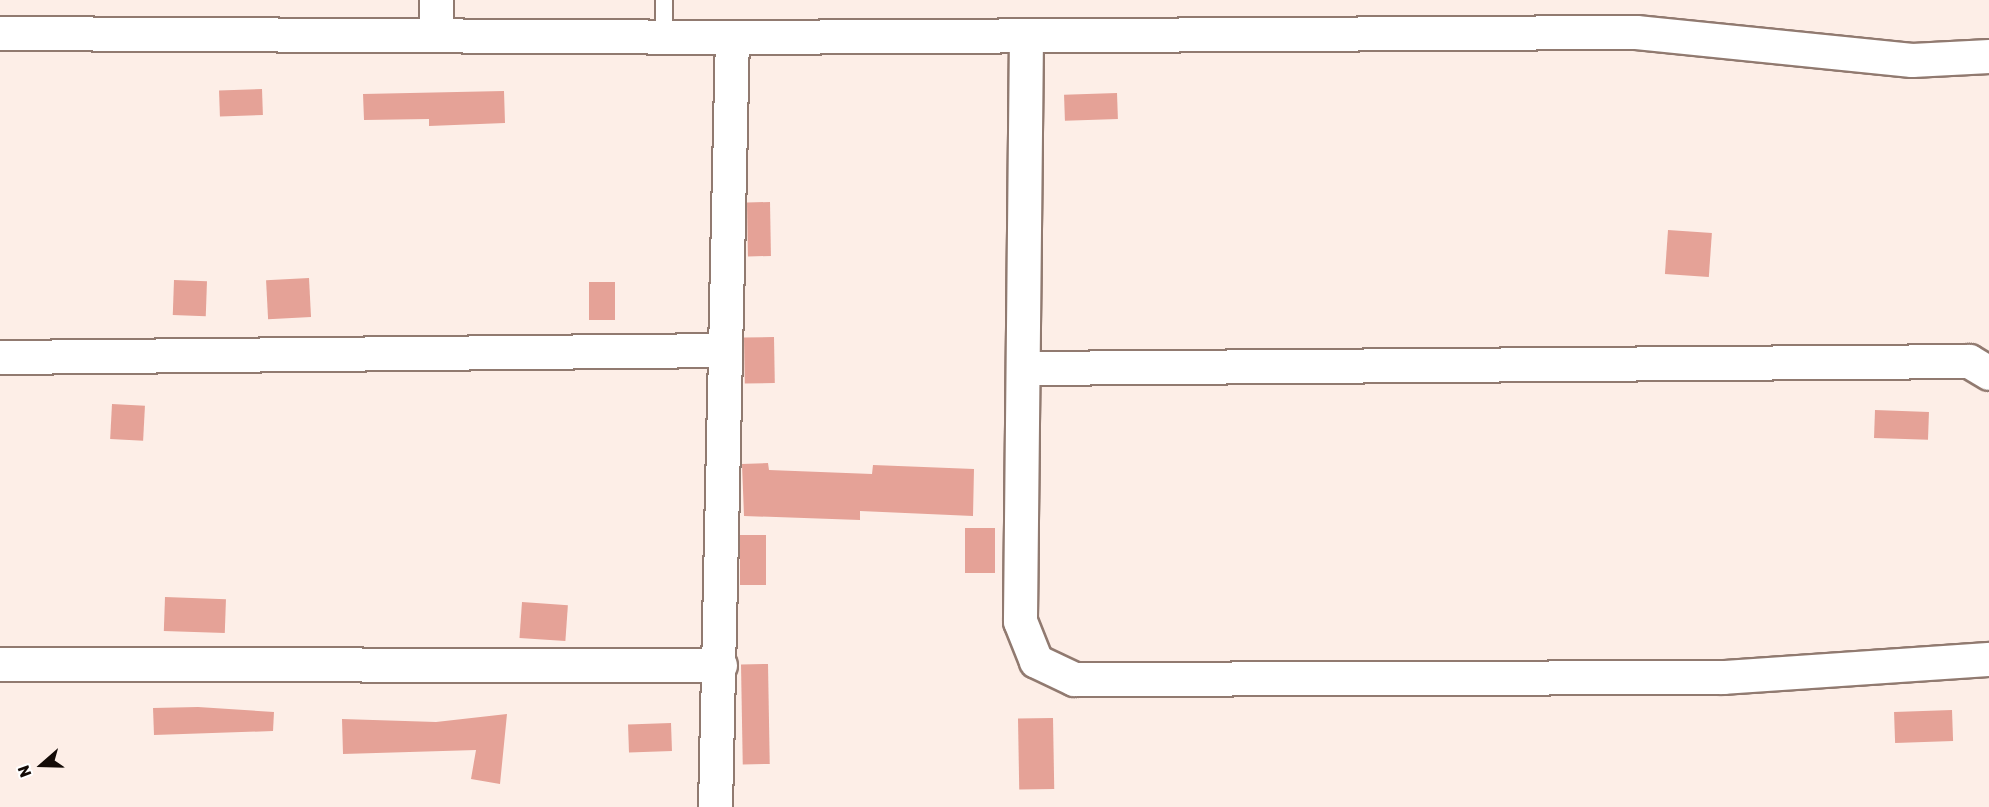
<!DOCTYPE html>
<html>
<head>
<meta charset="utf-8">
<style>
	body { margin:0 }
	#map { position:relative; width:1989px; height:807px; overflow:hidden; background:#fdeee7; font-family:Rubik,sans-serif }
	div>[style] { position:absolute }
	.building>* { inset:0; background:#e5a297; transform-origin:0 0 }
	.roads { filter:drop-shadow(2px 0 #917a70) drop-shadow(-2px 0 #917a70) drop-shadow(0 2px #917a70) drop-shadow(0 -2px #917a70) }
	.lane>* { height:16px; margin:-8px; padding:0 8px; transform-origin:8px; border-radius:8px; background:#fff }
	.street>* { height:33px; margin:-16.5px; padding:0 16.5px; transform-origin:16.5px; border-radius:16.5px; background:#fff }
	span { translate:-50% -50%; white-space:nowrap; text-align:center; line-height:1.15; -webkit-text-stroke:6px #fff; paint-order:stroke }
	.north { position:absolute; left:12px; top:735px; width:60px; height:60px; -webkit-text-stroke:4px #fff; paint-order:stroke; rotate:250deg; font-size:16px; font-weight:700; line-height:24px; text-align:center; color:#130b07 }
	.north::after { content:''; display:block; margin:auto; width:21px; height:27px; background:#130b07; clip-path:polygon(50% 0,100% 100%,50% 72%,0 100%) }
</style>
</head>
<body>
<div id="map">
	<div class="building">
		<i style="left:262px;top:89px;width:26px;height:43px;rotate:88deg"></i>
		<i style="clip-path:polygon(504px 91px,505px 123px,429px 126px,429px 119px,364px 120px,363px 94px)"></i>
		<i style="left:1117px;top:93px;width:26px;height:53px;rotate:88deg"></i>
		<i style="left:770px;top:202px;width:54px;height:23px;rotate:89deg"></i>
		<i style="left:1668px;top:230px;width:44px;height:44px;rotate:4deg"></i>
		<i style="left:309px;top:278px;width:39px;height:43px;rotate:87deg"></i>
		<i style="left:174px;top:280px;width:33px;height:35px;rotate:2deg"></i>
		<i style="left:589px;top:282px;width:26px;height:38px"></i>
		<i style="left:774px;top:337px;width:46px;height:30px;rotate:89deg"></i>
		<i style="left:112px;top:404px;width:33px;height:35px;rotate:3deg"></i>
		<i style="left:1875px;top:410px;width:54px;height:28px;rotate:2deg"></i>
		<i style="clip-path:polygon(768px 463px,769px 470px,872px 474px,873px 465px,974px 469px,973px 516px,860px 511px,860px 520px,744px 516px,742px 464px)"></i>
		<i style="left:965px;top:528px;width:30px;height:45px"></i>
		<i style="left:740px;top:535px;width:26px;height:50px"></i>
		<i style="left:165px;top:597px;width:61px;height:34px;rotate:2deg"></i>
		<i style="left:522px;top:602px;width:46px;height:36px;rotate:4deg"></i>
		<i style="left:768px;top:664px;width:100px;height:27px;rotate:89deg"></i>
		<i style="clip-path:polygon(198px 707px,274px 712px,273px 731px,154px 735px,153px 708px)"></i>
		<i style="left:1952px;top:710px;width:31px;height:58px;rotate:88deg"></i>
		<i style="clip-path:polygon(507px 714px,500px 784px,471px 779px,476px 750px,343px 754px,342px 719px,436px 722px)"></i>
		<i style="left:1053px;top:718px;width:71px;height:35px;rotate:89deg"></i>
		<i style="left:671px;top:723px;width:28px;height:43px;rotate:88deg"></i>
	</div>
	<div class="roads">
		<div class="lane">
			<i style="left:664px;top:36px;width:36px;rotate:-90deg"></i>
		</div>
		<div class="street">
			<i style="left:0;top:33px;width:732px;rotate:0.31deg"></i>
			<i style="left:436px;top:34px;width:34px;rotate:-90deg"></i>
			<i style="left:1026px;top:35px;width:586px;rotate:90.59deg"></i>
			<i style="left:1020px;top:621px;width:43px;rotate:68.2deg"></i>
			<i style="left:1036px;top:661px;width:42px;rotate:25.3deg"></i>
			<i style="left:1074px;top:679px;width:649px;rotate:-0.18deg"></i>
			<i style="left:1723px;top:677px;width:267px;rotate:-3.9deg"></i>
			<i style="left:0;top:357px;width:723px;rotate:-0.55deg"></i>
			<i style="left:1023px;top:368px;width:946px;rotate:-0.42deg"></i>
			<i style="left:1969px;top:361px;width:23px;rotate:31deg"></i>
			<i style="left:0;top:664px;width:720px;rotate:0.08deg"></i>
			<i style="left:715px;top:807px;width:770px;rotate:-88.74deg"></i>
			<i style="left:732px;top:37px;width:904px;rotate:-0.32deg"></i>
			<i style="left:1636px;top:32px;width:277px;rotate:5.8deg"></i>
			<i style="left:1912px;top:60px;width:77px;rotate:-3deg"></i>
		</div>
	</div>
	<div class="north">N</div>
</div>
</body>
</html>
